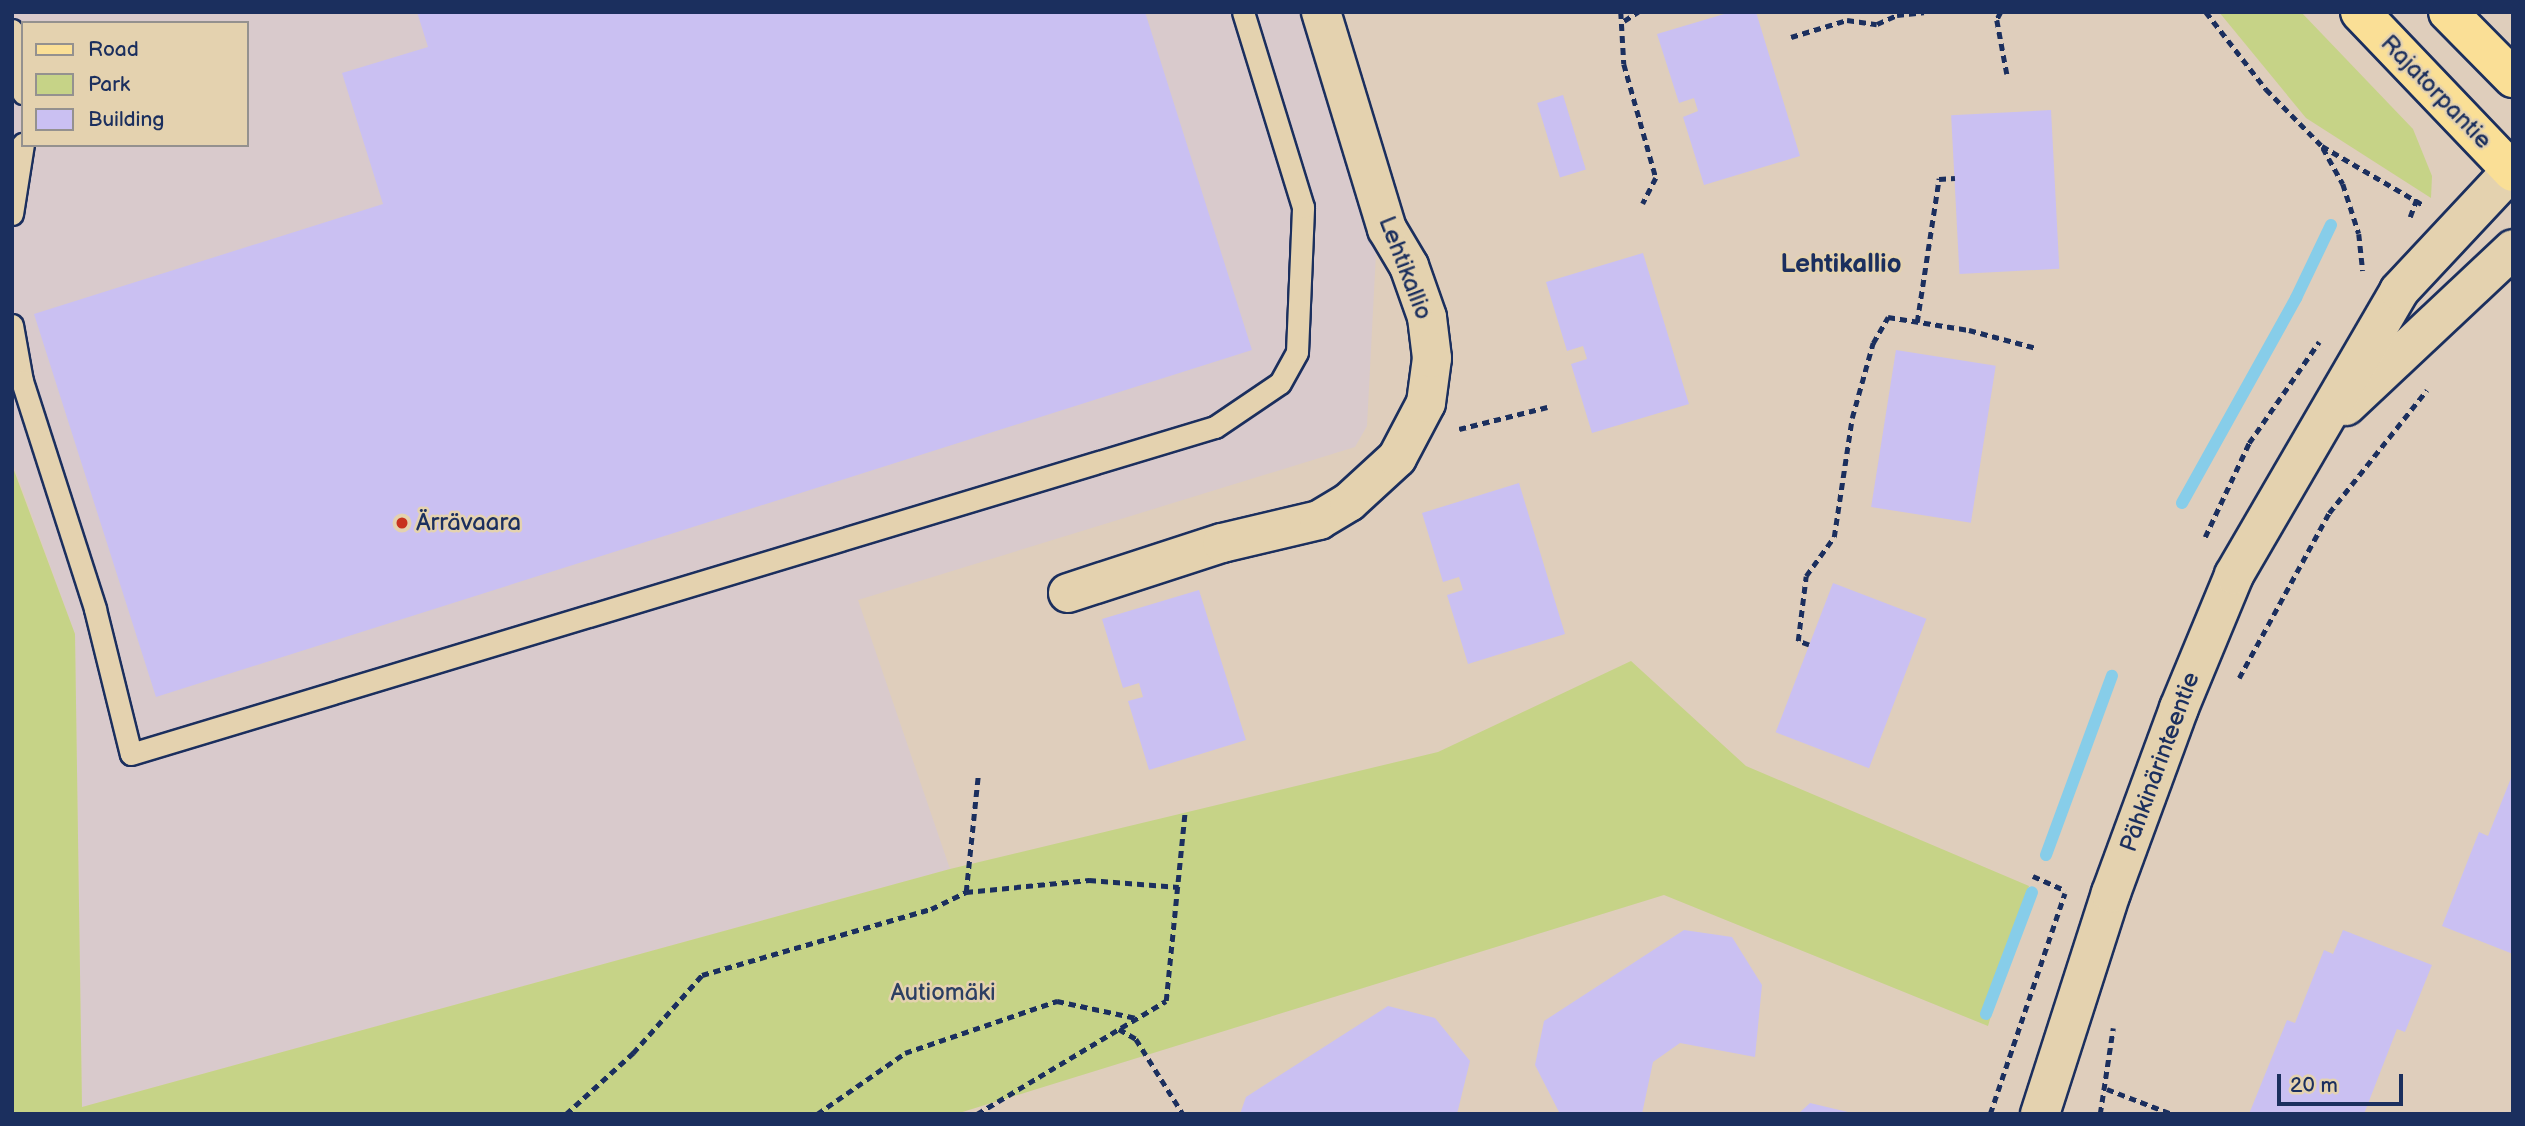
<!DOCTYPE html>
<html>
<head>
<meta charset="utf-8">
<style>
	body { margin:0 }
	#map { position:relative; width:2525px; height:1126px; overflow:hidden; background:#dfcebc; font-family:"Balsamiq Sans",sans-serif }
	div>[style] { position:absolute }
	.built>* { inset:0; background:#d9cacc }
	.green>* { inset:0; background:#c6d387 }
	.stream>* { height:12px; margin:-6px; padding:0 6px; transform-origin:6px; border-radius:6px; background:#87cde9 }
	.building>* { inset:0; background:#cac0f2; transform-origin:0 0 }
	.path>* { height:4.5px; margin-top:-2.25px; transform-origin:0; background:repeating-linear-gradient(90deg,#1b2f5e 0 7px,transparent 0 12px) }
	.roads { filter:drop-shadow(2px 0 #1b2f5e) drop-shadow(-2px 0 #1b2f5e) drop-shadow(0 2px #1b2f5e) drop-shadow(0 -2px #1b2f5e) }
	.service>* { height:21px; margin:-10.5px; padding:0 10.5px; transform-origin:10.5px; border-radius:10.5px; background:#e4d2af }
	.minor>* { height:38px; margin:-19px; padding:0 19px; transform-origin:19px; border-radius:19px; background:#e4d2af }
	.tertiary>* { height:38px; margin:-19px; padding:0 19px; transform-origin:19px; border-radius:19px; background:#e4d2af }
	.primary>* { height:38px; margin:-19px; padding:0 19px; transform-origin:19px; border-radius:19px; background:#fadf96 }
	.dots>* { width:19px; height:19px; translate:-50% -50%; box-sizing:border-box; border:4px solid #e4d2af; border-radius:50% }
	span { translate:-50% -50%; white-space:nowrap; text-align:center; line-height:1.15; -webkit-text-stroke:5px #e4d2af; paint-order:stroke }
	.street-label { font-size:24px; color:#1b2f5e }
	.poi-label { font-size:24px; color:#1b2f5e }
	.left { translate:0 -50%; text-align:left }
	.park-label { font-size:24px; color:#2c3f62 }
	.neighbourhood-label { font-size:26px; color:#1b2f5e; font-weight:700 }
	.frame { position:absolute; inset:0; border:14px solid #1b2f5e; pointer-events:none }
	.legend { position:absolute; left:21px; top:21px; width:228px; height:126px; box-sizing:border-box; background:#e4d2af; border:2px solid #94918f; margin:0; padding:9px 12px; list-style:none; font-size:21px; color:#1b2f5e }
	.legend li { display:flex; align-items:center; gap:14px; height:35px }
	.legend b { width:35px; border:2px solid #94918f }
	.scale { position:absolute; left:2277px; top:1074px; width:126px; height:32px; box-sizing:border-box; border:4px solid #1b2f5e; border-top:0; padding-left:9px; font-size:21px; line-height:24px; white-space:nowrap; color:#1b2f5e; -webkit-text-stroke:5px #e4d2af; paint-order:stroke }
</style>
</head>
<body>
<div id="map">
	<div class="built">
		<i style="clip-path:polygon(evenodd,12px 12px,1301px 12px,1376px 253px,1367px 426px,1355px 447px,858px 600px,950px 869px,82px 1107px,75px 634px,12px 461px,12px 12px,23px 23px,247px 23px,247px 145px,23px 145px,23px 23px)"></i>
	</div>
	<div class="green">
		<i style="clip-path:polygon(2219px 12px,2301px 12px,2413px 129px,2432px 176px,2431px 198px,2306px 118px)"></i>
		<i style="clip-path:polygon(12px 465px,75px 634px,82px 1107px,950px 869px,1438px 752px,1631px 661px,1746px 766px,2029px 886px,1988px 1026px,1664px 895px,956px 1114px,12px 1114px)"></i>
	</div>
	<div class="stream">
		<i style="left:2182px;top:503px;width:235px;rotate:-60.9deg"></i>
		<i style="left:2296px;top:298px;width:81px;rotate:-64.4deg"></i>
		<i style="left:2046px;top:855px;width:191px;rotate:-69.8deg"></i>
		<i style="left:1986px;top:1014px;width:130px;rotate:-69.3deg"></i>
	</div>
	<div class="building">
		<i style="clip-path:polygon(417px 12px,1145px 12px,1252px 350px,156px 697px,34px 314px,383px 204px,342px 73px,428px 47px)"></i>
		<i style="clip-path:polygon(1731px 12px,1756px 12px,1800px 156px,1704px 185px,1683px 117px,1698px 111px,1694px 98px,1679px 103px,1657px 34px)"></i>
		<i style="left:1563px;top:95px;width:78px;height:27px;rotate:73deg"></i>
		<i style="left:2051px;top:110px;width:159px;height:100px;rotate:87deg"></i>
		<i style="clip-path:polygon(1643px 253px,1689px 404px,1592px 433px,1571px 364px,1587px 359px,1583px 346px,1567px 351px,1546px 282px)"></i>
		<i style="left:1896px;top:350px;width:101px;height:159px;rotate:9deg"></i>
		<i style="clip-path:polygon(1519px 483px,1565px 634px,1468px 664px,1447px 595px,1463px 590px,1459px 577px,1443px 582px,1422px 513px)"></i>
		<i style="left:1833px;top:583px;width:100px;height:160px;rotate:21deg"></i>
		<i style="clip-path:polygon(1199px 590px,1246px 740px,1149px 770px,1128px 701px,1143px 697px,1139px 683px,1123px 688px,1102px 619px)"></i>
		<i style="clip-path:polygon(2513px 773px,2513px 954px,2442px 926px,2479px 832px,2488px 836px)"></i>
		<i style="clip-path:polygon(1684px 930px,1732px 937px,1762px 985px,1755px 1057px,1680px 1043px,1653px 1062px,1642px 1114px,1559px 1112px,1535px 1065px,1544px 1021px)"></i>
		<i style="clip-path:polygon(2343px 930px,2432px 965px,2405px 1032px,2397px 1029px,2364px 1114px,2249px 1114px,2287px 1020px,2295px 1023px,2324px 950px,2333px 954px)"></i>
		<i style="clip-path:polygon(1388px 1006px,1435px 1018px,1470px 1061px,1457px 1114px,1240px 1114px,1246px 1097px)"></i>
		<i style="clip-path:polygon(1810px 1103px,1852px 1113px,1852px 1114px,1798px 1114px)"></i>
	</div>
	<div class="path">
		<i style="left:1621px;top:12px;width:52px;rotate:86.7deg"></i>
		<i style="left:1624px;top:64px;width:118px;rotate:74.3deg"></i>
		<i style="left:1656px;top:178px;width:29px;rotate:117deg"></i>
		<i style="left:2001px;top:12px;width:9px;rotate:117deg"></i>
		<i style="left:1997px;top:20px;width:55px;rotate:79.5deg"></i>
		<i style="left:2206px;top:12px;width:98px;rotate:52.1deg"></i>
		<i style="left:2266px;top:89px;width:80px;rotate:45.5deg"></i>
		<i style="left:2322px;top:146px;width:119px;rotate:30.2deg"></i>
		<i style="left:1624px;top:21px;width:17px;rotate:-33deg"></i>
		<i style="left:1791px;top:37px;width:59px;rotate:-16.9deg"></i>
		<i style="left:1847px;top:20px;width:30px;rotate:8deg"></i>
		<i style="left:1877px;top:24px;width:22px;rotate:-24deg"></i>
		<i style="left:1897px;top:15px;width:27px;rotate:-6deg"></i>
		<i style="left:2323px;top:148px;width:41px;rotate:60.9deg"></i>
		<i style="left:2343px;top:184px;width:52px;rotate:72.3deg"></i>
		<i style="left:2359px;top:234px;width:37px;rotate:84deg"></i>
		<i style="left:2410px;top:217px;width:20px;rotate:-70deg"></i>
		<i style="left:1917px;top:322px;width:145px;rotate:-81.3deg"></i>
		<i style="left:1939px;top:179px;width:16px;rotate:-4deg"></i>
		<i style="left:1459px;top:429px;width:91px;rotate:-14deg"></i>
		<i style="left:2205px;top:537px;width:104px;rotate:-64.9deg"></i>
		<i style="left:2249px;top:443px;width:123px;rotate:-55.3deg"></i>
		<i style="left:1809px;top:645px;width:12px;rotate:-160deg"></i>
		<i style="left:1798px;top:641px;width:65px;rotate:-83deg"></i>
		<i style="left:1806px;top:576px;width:48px;rotate:-54.3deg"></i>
		<i style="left:1834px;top:537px;width:120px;rotate:-81.4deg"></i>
		<i style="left:1852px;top:418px;width:78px;rotate:-74.4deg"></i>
		<i style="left:1873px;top:343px;width:30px;rotate:-60deg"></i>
		<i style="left:1888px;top:317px;width:82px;rotate:9.1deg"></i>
		<i style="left:1969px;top:330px;width:69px;rotate:15deg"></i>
		<i style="left:2239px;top:678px;width:188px;rotate:-61.4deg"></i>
		<i style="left:2329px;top:513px;width:157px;rotate:-51.5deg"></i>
		<i style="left:2033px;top:876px;width:36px;rotate:24deg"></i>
		<i style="left:966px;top:892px;width:117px;rotate:-84.1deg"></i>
		<i style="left:1119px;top:1029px;width:20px;rotate:30deg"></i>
		<i style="left:1136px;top:1039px;width:89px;rotate:57.9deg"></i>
		<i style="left:2107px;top:1089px;width:70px;rotate:21deg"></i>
		<i style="left:566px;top:1114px;width:91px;rotate:-42.3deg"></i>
		<i style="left:633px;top:1053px;width:104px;rotate:-48.5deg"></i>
		<i style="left:702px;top:975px;width:238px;rotate:-16.1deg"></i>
		<i style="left:931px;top:909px;width:39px;rotate:-26deg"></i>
		<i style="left:966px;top:892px;width:124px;rotate:-5.6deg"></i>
		<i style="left:1089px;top:880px;width:90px;rotate:4.4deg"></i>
		<i style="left:817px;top:1114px;width:107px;rotate:-34.7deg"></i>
		<i style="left:905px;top:1053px;width:161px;rotate:-18.9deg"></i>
		<i style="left:1057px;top:1001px;width:81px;rotate:12.1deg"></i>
		<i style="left:977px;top:1114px;width:220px;rotate:-30.9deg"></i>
		<i style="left:1166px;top:1001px;width:190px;rotate:-84.3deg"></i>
		<i style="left:1990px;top:1114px;width:233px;rotate:-71.3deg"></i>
		<i style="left:2100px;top:1114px;width:87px;rotate:-81.4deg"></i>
	</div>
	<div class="roads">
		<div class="service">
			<i style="left:12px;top:30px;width:64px;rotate:80.1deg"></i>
			<i style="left:12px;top:214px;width:71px;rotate:-81.1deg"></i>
			<i style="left:12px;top:325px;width:57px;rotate:79.9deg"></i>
			<i style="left:22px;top:381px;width:239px;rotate:72.2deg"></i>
			<i style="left:95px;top:609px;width:149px;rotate:76.1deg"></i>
			<i style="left:131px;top:754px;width:1132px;rotate:-16.79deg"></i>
			<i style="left:1215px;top:427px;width:78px;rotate:-34.1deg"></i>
			<i style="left:1280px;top:383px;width:35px;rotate:-61deg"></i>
			<i style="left:1297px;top:352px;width:145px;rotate:-87.6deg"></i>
			<i style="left:1303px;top:207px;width:204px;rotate:-107.1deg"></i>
		</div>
		<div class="minor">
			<i style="left:1068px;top:593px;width:162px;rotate:-18deg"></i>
			<i style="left:1222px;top:543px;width:100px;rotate:-13.3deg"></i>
			<i style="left:1319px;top:520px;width:35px;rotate:-31deg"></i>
			<i style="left:1349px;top:502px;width:65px;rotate:-42.5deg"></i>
			<i style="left:1397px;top:458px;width:62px;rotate:-62.2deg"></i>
			<i style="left:1426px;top:403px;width:45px;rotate:-82.4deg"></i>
			<i style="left:1432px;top:358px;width:41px;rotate:-97deg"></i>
			<i style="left:1427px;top:317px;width:54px;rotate:-109.4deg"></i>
			<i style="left:1409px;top:266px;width:43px;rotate:-120.7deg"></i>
			<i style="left:1387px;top:229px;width:227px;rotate:-106.9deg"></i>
		</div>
		<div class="tertiary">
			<i style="left:2346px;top:406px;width:229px;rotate:-43.2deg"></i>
			<i style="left:2040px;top:1114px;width:232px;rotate:-72.2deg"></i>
			<i style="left:2111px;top:893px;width:197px;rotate:-69.8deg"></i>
			<i style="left:2179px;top:708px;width:144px;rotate:-67.5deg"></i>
			<i style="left:2234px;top:575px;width:328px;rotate:-59.8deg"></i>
			<i style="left:2399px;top:291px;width:167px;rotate:-46.9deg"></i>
		</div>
		<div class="primary">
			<i style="left:2360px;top:12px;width:221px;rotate:46.3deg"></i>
			<i style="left:2448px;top:12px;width:93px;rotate:45.4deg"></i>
		</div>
	</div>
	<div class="dots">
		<i style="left:402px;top:523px;background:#c8321e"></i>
	</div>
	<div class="street-label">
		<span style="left:2436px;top:92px;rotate:46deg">Rajatorpantie</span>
		<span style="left:1405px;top:268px;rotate:69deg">Lehtikallio</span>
		<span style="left:2160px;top:762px;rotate:-70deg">Pähkinärinteentie</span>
	</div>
	<div class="poi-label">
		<span class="left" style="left:416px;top:523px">Ärrävaara</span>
	</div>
	<div class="park-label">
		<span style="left:943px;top:993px">Autiomäki</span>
	</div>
	<div class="neighbourhood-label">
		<span style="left:1841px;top:265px">Lehtikallio</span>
	</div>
	<div class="frame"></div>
	<ul class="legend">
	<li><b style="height:9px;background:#fadf96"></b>Road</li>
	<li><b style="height:19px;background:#c6d387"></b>Park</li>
	<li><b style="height:19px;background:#cac0f2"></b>Building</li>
	</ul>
	<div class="scale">20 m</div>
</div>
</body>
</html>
